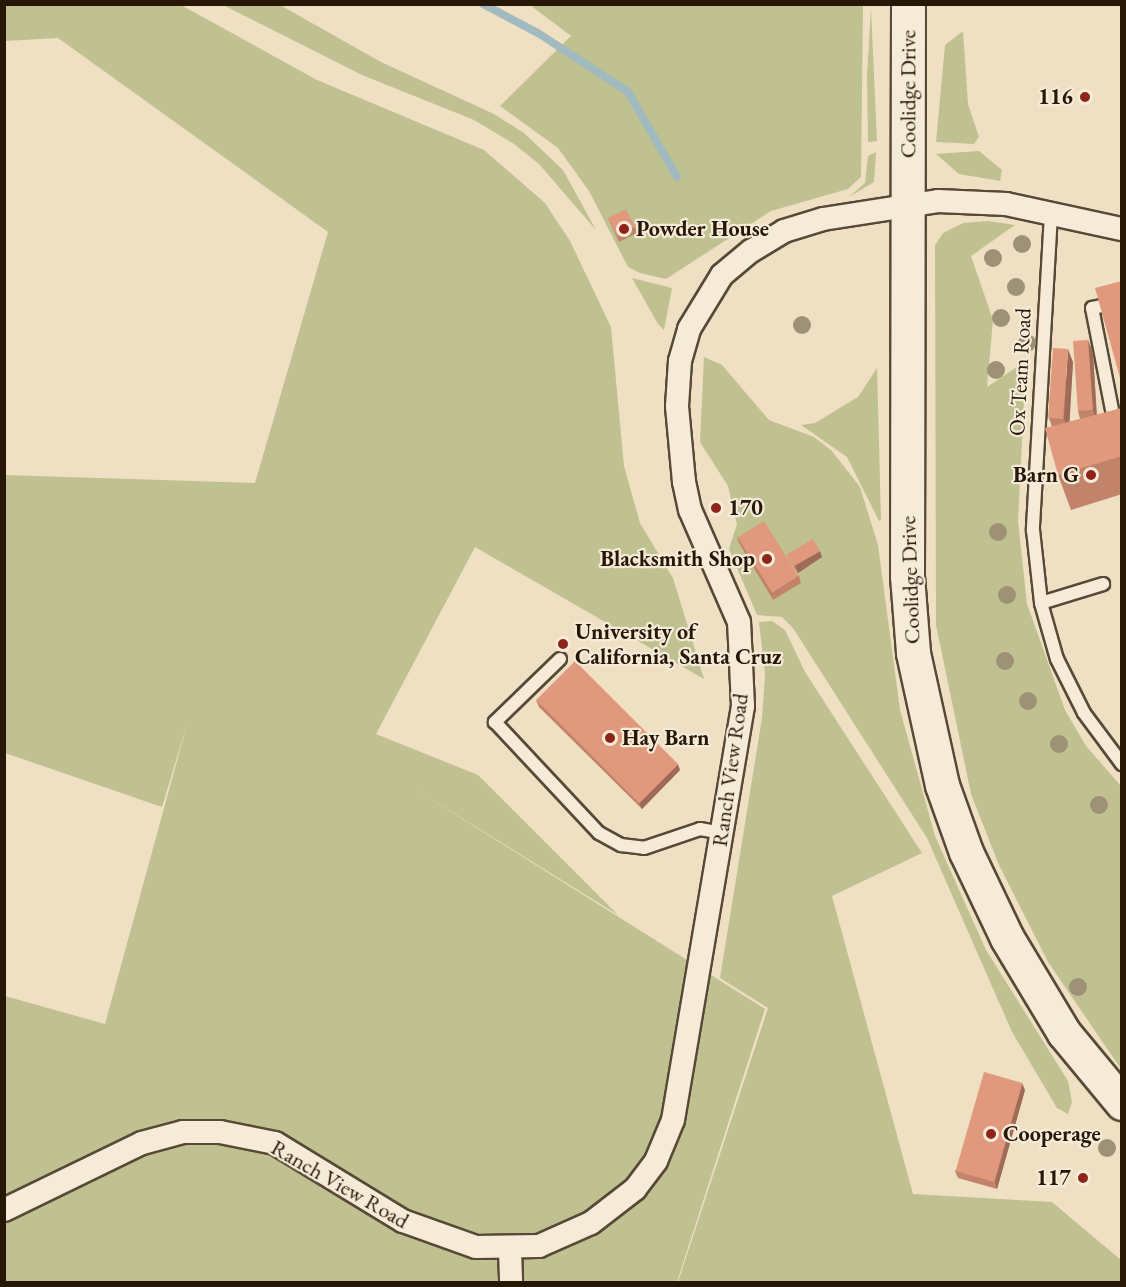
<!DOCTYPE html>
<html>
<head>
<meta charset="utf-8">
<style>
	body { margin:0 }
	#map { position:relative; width:1126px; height:1287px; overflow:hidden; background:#efe0c3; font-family:"EB Garamond",serif }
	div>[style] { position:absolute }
	.green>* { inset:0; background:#bfc190 }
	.stream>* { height:8px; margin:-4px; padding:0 4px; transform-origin:4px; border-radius:4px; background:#a0babf }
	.roads { filter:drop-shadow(2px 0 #584936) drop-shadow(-2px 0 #584936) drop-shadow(0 2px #584936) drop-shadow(0 -2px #584936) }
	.lane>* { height:12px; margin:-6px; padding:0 6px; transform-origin:6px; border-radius:6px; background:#f5ebd8 }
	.street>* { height:22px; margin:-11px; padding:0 11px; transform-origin:11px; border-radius:11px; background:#f5ebd8 }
	.secondary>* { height:33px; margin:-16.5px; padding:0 16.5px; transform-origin:16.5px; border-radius:16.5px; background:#f5ebd8 }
	.trees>* { width:18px; height:18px; margin:-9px; border-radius:50%; background:#9e9276 }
	.wall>* { inset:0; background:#c1846b }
	.shaded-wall>* { inset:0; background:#9d6b57 }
	.building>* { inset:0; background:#e0997c; transform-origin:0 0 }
	.dots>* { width:16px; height:16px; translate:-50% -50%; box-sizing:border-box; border:3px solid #f5ebd8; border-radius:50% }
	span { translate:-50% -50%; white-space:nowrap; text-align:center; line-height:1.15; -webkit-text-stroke:4.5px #f5ebd8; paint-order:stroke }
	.street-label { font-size:22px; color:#261707 }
	.poi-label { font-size:22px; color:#261707; font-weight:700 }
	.right { translate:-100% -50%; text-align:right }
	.left { translate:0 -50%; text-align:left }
	.frame { position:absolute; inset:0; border:6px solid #261707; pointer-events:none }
</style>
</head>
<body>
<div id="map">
	<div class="green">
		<i style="clip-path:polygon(5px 5px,181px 5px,317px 80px,484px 150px,545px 203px,570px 241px,611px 327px,624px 466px,640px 523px,673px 578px,704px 679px,475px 547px,376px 734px,478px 775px,618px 915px,410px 786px,765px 1009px,677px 1282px,5px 1282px,5px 996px,105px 1024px,187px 724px,162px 807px,5px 753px,5px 475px,255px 483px,328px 232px,58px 38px,5px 41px)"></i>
		<i style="clip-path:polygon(223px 5px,280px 5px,381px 62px,494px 114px,524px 133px,563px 170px,596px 230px,539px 164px,514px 144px,474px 120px,362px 75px)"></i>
		<i style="clip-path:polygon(530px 5px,863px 5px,861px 177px,848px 189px,771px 211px,666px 279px,640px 273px,628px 267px,589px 191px,558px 148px,500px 106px,571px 36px)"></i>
		<i style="clip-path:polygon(871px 8px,877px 141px,868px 142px,867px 75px)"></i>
		<i style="clip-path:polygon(963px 31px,968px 104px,979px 137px,974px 144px,936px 142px,945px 45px)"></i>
		<i style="clip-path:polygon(979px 151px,1002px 170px,1000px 181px,959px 174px,936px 154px)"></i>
		<i style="clip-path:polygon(876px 152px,874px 182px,849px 197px,865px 183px,868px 156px)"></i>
		<i style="clip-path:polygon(988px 221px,1015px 225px,971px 256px,993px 320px,987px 387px,1026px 361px,1018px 521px,1027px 604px,1065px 710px,1086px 746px,1121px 786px,1121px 1069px,1048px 962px,999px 865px,971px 794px,936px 625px,935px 245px,943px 233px,963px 223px)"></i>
		<i style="clip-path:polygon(632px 278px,672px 288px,664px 330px,658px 324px)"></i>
		<i style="clip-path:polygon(704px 357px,722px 365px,769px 420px,814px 437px,832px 451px,860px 487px,878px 545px,900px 710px,935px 836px,986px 950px,1068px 1081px,1072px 1102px,1068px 1114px,1057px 1108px,1012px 1032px,927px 838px,793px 628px,782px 617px,757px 615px,729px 549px,737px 524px,728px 486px,700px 442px)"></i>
		<i style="clip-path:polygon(877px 368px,881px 520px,879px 521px,847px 457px,801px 425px,815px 423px,858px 397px)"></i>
		<i style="clip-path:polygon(772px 621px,785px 630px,805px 672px,922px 853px,832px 896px,913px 1194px,1052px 1202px,1121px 1260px,1121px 1282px,678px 1282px,768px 1008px,720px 978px,762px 718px,765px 674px,759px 622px)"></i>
	</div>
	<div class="stream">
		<i style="left:483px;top:4px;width:62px;rotate:27.8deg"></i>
		<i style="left:538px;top:33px;width:108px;rotate:33.2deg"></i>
		<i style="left:628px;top:92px;width:98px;rotate:60deg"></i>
	</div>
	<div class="roads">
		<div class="lane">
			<i style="left:1051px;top:214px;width:317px;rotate:93.3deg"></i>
			<i style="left:1033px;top:530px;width:73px;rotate:83.7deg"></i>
			<i style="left:1041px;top:603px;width:58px;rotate:74.1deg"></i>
			<i style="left:1057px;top:659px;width:60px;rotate:63.4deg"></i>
			<i style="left:1084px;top:713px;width:64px;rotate:53.3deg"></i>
			<i style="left:1115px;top:425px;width:119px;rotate:-101.1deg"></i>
			<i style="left:1092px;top:308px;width:31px;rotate:-11deg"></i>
			<i style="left:1041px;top:603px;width:65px;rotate:-17deg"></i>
			<i style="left:560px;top:659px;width:91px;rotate:135.9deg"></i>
			<i style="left:495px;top:722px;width:152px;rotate:46.9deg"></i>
			<i style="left:599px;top:833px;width:25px;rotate:29deg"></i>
			<i style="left:621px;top:845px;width:23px;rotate:7deg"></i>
			<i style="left:644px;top:848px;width:59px;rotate:-18.7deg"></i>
			<i style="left:700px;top:829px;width:22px;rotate:10deg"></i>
		</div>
		<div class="street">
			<i style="left:4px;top:1210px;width:153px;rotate:-25.9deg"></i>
			<i style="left:142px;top:1143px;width:42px;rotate:-15deg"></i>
			<i style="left:183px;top:1132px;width:37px"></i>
			<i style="left:220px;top:1132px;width:56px;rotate:11.3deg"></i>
			<i style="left:275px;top:1143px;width:150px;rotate:31.4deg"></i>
			<i style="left:403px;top:1221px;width:77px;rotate:19.6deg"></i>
			<i style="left:476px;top:1247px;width:63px;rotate:-0.9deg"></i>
			<i style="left:539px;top:1246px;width:57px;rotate:-23.9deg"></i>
			<i style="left:591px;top:1223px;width:56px;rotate:-37.7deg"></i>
			<i style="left:635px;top:1189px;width:35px;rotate:-53deg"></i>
			<i style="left:656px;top:1161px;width:44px;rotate:-67.5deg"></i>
			<i style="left:673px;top:1120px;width:420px;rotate:-80.4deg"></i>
			<i style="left:743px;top:706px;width:84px;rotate:-92.7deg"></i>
			<i style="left:739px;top:622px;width:122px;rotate:-113.6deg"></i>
			<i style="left:690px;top:510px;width:29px;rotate:-102deg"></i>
			<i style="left:684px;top:482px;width:76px;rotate:-95.3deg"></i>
			<i style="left:677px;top:406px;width:45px;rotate:-86.2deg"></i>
			<i style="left:680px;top:361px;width:33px;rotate:-74deg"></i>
			<i style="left:689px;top:329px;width:63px;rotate:-58.6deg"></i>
			<i style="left:722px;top:275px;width:38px;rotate:-40deg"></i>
			<i style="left:751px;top:251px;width:39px;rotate:-31deg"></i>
			<i style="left:784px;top:231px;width:41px;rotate:-17.1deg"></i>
			<i style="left:823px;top:219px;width:116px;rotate:-8.9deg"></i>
			<i style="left:938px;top:201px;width:68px;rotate:2.5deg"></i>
			<i style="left:1006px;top:204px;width:119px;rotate:12.2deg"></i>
			<i style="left:510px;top:1250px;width:32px;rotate:88deg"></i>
		</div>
		<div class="secondary">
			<i style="left:908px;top:4px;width:572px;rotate:90.1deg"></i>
			<i style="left:907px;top:576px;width:77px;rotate:85.5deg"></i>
			<i style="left:913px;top:653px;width:135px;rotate:77.6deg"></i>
			<i style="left:942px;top:785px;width:71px;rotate:70.3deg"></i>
			<i style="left:966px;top:852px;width:95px;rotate:64.5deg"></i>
			<i style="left:1007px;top:938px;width:111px;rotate:59deg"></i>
			<i style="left:1064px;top:1033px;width:91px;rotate:50.4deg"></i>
		</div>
	</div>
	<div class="trees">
		<i style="left:1022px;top:244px"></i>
		<i style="left:993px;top:258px"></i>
		<i style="left:1016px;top:287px"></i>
		<i style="left:1001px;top:318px"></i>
		<i style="left:802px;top:325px"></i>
		<i style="left:1027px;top:343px"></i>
		<i style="left:996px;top:370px"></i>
		<i style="left:998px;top:532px"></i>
		<i style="left:1007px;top:595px"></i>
		<i style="left:1005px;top:661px"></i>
		<i style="left:1028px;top:701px"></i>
		<i style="left:1059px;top:744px"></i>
		<i style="left:1099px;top:805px"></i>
		<i style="left:1078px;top:987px"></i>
		<i style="left:1107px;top:1148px"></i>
	</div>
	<div class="wall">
		<i style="clip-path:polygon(608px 218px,635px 227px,637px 233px,619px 242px)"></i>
		<i style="clip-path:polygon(1088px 340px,1093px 353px,1097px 415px,1122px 408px,1122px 494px,1071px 510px,1058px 475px,1052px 427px,1049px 418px,1073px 362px,1069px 422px,1080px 419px,1078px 411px)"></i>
		<i style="clip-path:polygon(737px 537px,799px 576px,801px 583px,773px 600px,739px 543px)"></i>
		<i style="clip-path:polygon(787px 555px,822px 557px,798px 573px,790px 561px)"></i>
		<i style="clip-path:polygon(536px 700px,680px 770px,642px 809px,539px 707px)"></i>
		<i style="clip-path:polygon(1025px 1090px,997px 1189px,958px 1178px,955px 1171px)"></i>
	</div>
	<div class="shaded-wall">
		<i style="clip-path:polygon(1088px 340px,1093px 353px,1097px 423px,1093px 410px)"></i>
		<i style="clip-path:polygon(1068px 349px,1073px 362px,1069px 432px,1064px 419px)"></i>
		<i style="clip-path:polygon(820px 551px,822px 557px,798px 573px,795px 566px)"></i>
		<i style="clip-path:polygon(678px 764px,680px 770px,642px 809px,639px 803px)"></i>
		<i style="clip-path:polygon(1022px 1083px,1025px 1090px,997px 1189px,995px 1182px)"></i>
	</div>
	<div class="building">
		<i style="left:626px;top:209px;width:20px;height:20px;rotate:63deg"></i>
		<i style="clip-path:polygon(1122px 281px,1122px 385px,1095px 288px)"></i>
		<i style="left:1088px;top:340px;width:70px;height:15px;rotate:86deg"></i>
		<i style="left:1053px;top:348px;width:15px;height:70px;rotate:4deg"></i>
		<i style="clip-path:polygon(1122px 408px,1122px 456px,1058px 475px,1045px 428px)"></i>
		<i style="left:764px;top:521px;width:65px;height:31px;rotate:58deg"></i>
		<i style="left:813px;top:539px;width:14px;height:31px;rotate:60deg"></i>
		<i style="left:575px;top:661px;width:146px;height:55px;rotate:45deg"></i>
		<i style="left:984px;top:1072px;width:40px;height:103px;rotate:16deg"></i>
	</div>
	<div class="dots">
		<i style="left:1085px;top:97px;background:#8f2418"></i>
		<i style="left:624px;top:229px;background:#8f2418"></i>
		<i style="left:1091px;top:475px;background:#8f2418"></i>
		<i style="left:716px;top:508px;background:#8f2418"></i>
		<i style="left:767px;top:559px;background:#8f2418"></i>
		<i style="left:563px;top:644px;background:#8f2418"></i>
		<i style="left:610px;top:738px;background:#8f2418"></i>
		<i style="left:991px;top:1134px;background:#8f2418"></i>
		<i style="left:1083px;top:1178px;background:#8f2418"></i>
	</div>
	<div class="street-label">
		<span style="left:908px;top:94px;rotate:-90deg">Coolidge Drive</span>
		<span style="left:1020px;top:372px;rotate:-87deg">Ox Team Road</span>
		<span style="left:910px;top:580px;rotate:-92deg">Coolidge Drive</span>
		<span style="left:730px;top:770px;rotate:-82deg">Ranch View Road</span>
		<span style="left:340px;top:1184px;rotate:30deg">Ranch View Road</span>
	</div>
	<div class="poi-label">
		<span class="right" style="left:1073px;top:97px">116</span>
		<span class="left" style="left:636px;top:229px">Powder House</span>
		<span class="right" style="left:1079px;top:475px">Barn G</span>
		<span class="left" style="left:728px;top:508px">170</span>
		<span class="right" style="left:755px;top:559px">Blacksmith Shop</span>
		<span class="left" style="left:575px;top:644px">University of<br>California, Santa Cruz</span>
		<span class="left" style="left:622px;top:738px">Hay Barn</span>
		<span class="left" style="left:1003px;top:1134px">Cooperage</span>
		<span class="right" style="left:1071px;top:1178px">117</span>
	</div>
	<div class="frame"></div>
</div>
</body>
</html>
